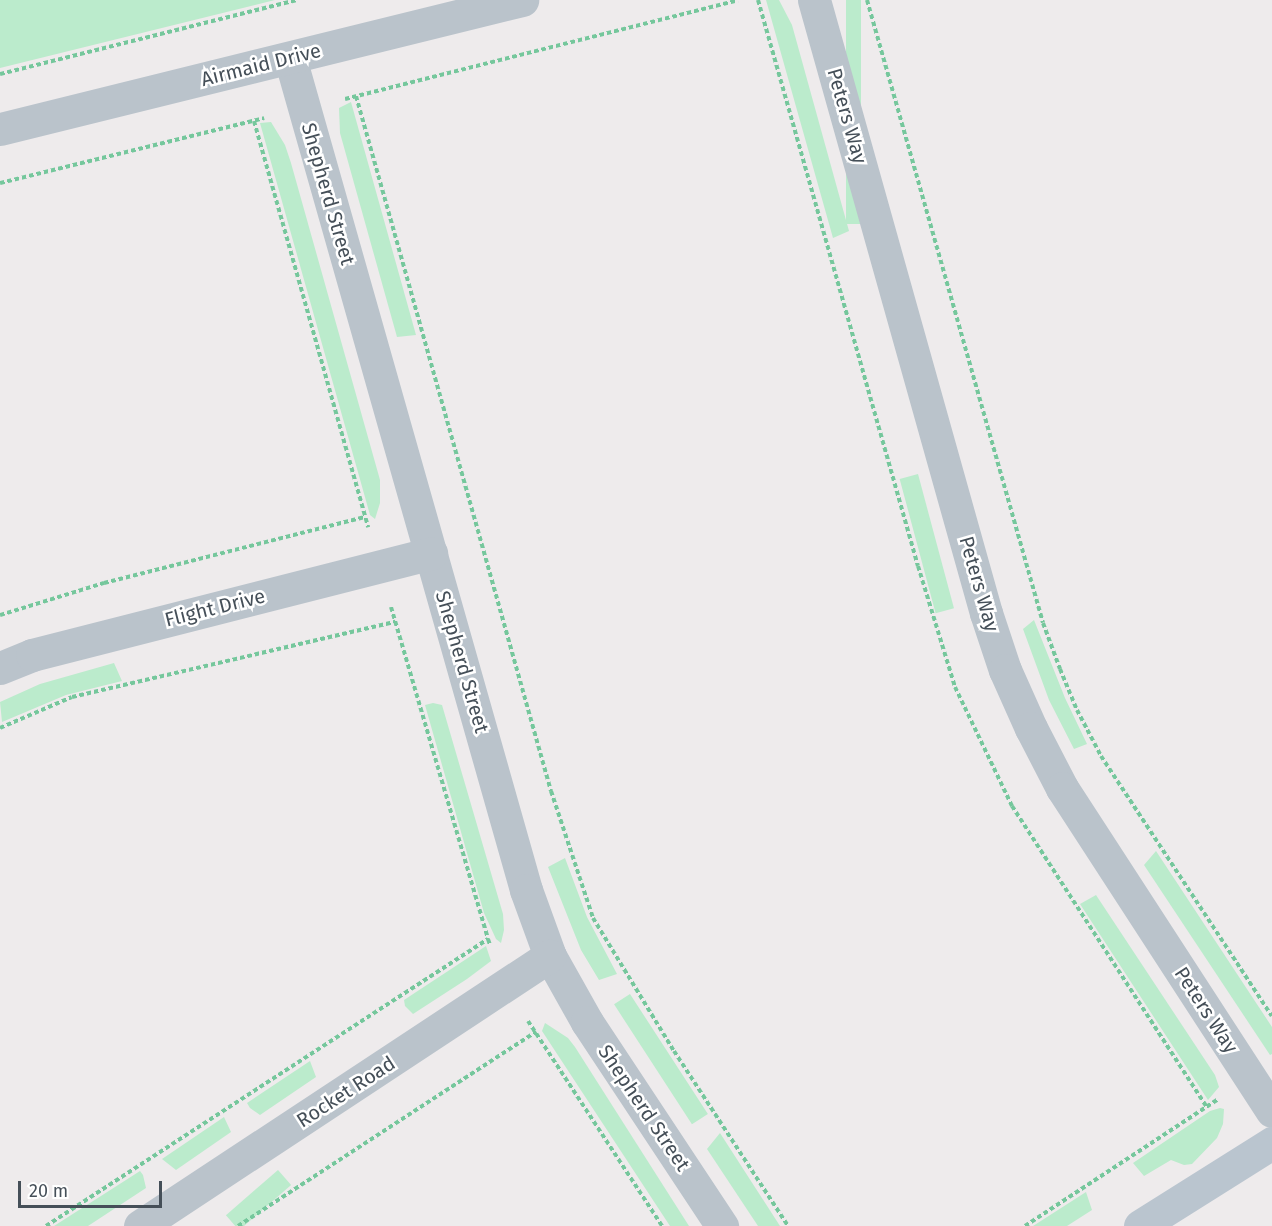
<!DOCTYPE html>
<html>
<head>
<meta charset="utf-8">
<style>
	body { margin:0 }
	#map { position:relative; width:1272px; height:1226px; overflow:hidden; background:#eeebec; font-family:"Fira Sans",sans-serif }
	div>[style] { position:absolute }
	.green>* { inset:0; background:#bbebcc; transform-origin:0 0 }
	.path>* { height:4px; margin-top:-2px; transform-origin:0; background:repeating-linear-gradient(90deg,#75c79c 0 4.5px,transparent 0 7.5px) }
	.street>* { height:33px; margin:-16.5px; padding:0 16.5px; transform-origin:16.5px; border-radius:16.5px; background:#bac3cb }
	.secondary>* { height:33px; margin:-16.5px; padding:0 16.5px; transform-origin:16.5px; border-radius:16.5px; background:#bac5cf }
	span { translate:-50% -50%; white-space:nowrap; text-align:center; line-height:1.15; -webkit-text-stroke:5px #fff; paint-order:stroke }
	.street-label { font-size:20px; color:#454f58 }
	.scale { position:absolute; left:18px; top:1181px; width:144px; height:27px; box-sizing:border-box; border:3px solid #454f58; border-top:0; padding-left:8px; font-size:18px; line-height:21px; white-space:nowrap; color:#454f58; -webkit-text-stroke:4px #fff; paint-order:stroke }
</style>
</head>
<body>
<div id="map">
	<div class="green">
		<i style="clip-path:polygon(0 0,275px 0,0 68px)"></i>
		<i style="clip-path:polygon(766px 0,779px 0,792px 25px,849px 231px,833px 238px)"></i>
		<i style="left:846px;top:0;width:15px;height:224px"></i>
		<i style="clip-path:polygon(351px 102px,416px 335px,397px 337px,340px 133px,339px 108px)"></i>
		<i style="clip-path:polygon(271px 122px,285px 145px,291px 163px,380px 480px,380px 503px,375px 519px,370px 515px,260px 123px)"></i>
		<i style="left:918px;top:474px;width:139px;height:19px;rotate:75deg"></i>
		<i style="clip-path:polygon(1034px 620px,1065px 698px,1087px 744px,1074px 749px,1049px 700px,1023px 629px)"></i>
		<i style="clip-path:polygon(114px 663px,122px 681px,66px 695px,2px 722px,0 702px,40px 684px)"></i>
		<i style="clip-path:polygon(433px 703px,442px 705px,503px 914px,504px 930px,501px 943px,496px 939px,484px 913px,425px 705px)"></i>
		<i style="clip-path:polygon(1156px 851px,1272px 1027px,1272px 1054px,1270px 1055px,1144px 865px)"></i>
		<i style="clip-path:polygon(565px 858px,587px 917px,617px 974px,599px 980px,581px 950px,548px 867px)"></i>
		<i style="clip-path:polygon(1096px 895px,1215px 1075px,1219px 1087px,1208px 1100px,1080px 904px)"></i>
		<i style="clip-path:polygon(486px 946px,491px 961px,467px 979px,413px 1014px,405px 1006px,404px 1000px)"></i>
		<i style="left:630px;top:994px;width:143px;height:19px;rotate:57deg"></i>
		<i style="clip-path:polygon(545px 1023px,568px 1038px,575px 1047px,689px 1226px,670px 1226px,542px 1031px)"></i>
		<i style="clip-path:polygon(310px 1061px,316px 1077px,260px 1115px,250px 1108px,247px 1103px)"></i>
		<i style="clip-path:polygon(1220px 1108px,1224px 1109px,1223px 1124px,1217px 1138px,1192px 1164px,1184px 1165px,1171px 1160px,1144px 1176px,1133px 1163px,1210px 1111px)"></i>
		<i style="clip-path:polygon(224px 1117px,231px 1132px,176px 1170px,162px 1159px)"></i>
		<i style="clip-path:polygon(720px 1133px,780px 1226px,758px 1226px,707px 1149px)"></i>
		<i style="left:278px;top:1170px;width:20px;height:69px;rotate:49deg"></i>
		<i style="clip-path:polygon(140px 1171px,143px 1175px,146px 1188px,88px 1226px,54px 1226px)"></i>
		<i style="clip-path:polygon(1086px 1192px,1092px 1210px,1067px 1226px,1033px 1226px)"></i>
	</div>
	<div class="path">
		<i style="left:758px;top:0;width:588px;rotate:74.22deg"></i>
		<i style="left:918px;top:566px;width:127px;rotate:73deg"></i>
		<i style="left:955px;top:687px;width:132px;rotate:64.4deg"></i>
		<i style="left:1012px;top:806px;width:359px;rotate:57.1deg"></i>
		<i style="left:867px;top:0;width:647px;rotate:74.22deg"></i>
		<i style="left:1043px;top:623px;width:49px;rotate:69.7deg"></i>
		<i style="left:1060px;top:669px;width:44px;rotate:67.5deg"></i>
		<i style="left:1077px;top:710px;width:52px;rotate:62.4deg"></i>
		<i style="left:1101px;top:756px;width:311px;rotate:56.7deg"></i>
		<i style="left:0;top:74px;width:306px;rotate:-14deg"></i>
		<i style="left:356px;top:96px;width:722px;rotate:74.33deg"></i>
		<i style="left:551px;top:791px;width:134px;rotate:71.7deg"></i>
		<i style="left:593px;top:918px;width:156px;rotate:58.7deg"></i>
		<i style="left:674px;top:1051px;width:209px;rotate:56.9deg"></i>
		<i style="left:345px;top:99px;width:405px;rotate:-14.1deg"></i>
		<i style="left:254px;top:121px;width:422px;rotate:74.3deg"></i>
		<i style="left:0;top:183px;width:272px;rotate:-13.8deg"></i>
		<i style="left:391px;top:607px;width:346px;rotate:73.7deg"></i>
		<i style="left:0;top:615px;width:109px;rotate:-17.1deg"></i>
		<i style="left:104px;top:583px;width:269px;rotate:-14.2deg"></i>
		<i style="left:0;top:728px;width:78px;rotate:-23.3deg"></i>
		<i style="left:72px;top:697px;width:332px;rotate:-13.1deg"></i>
		<i style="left:528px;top:1021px;width:245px;rotate:56.8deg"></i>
		<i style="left:46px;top:1226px;width:527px;rotate:-33deg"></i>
		<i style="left:488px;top:939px;width:6px;rotate:72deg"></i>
		<i style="left:238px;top:1226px;width:356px;rotate:-33.1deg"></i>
		<i style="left:1025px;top:1226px;width:230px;rotate:-33.3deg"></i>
	</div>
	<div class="street">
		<i style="left:814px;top:0;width:637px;rotate:74.33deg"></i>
		<i style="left:986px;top:613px;width:60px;rotate:71.6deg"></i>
		<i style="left:1005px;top:670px;width:64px;rotate:65.9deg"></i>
		<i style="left:1031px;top:728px;width:68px;rotate:62.7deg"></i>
		<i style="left:1062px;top:788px;width:385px;rotate:57deg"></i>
		<i style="left:290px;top:58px;width:865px;rotate:74.16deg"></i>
		<i style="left:526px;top:890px;width:70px;rotate:70deg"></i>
		<i style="left:550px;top:956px;width:76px;rotate:60.7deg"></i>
		<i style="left:587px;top:1022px;width:245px;rotate:56.5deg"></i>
		<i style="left:0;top:129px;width:538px;rotate:-13.88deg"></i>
		<i style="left:0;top:668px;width:35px;rotate:-22deg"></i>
		<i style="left:32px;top:655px;width:412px;rotate:-14.3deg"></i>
		<i style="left:140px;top:1226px;width:491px;rotate:-33.4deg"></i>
	</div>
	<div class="secondary">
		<i style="left:1140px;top:1226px;width:156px;rotate:-32.2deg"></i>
	</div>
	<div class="street-label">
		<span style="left:261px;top:65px;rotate:-14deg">Airmaid Drive</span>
		<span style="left:847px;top:116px;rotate:74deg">Peters Way</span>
		<span style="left:328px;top:194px;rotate:74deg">Shepherd Street</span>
		<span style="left:979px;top:584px;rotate:74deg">Peters Way</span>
		<span style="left:215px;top:608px;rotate:-14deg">Flight Drive</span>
		<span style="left:462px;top:662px;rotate:74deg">Shepherd Street</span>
		<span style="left:1206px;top:1010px;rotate:57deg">Peters Way</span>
		<span style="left:346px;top:1092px;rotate:-33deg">Rocket Road</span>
		<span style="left:644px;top:1108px;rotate:56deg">Shepherd Street</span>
	</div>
	<div class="scale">20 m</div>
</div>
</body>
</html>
